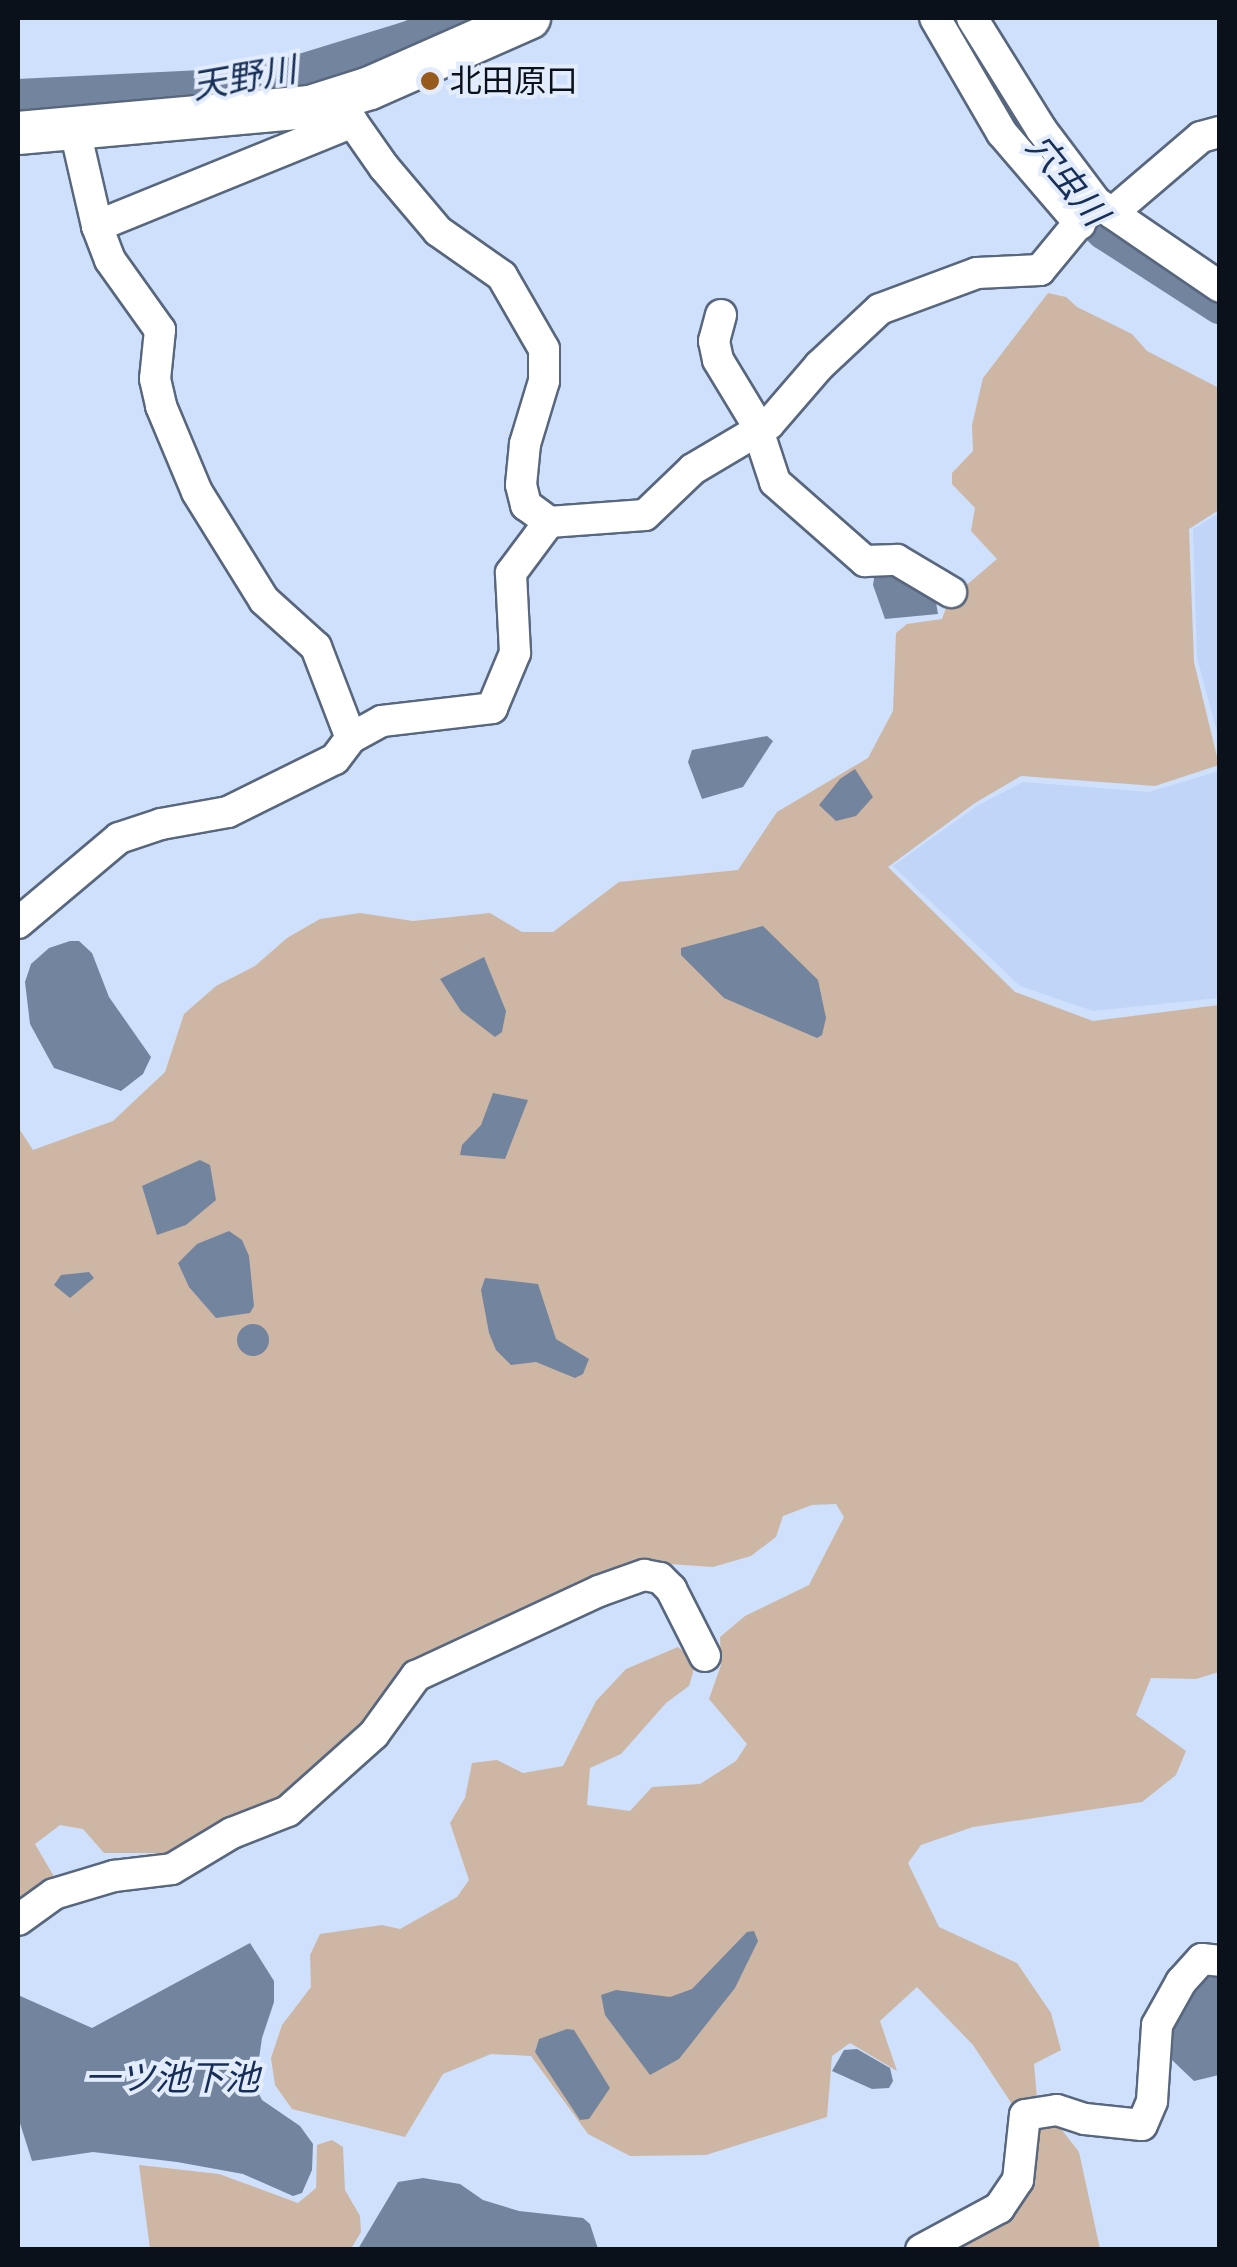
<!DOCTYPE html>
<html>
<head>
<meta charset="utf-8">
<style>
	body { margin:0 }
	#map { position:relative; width:1237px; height:2267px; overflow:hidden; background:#cee0fb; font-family:"Fira Sans","Noto Sans JP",sans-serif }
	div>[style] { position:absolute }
	.built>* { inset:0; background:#c0d5f7 }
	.green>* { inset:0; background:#cdb7a4 }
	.water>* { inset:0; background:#73849f }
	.round { border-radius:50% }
	.river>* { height:38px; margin:-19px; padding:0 19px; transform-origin:19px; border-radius:19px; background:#73849f }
	.roads { filter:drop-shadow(2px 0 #58677e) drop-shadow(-2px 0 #58677e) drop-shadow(0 2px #58677e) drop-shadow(0 -2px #58677e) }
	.minor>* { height:30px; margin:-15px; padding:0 15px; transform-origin:15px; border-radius:15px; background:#fff }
	.highway>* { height:42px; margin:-21px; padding:0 21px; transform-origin:21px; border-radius:21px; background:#fff }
	.dots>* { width:28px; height:28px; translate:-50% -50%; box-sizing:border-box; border:5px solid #e2ecfd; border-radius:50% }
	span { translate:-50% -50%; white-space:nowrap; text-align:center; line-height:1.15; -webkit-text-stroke:8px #e2ecfd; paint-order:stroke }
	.poi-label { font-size:32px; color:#0b111a }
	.left { translate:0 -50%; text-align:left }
	.water-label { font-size:35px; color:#172f56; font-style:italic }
	.frame { position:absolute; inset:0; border:20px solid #0b111a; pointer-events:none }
</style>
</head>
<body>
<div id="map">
	<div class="built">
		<i style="clip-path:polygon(1219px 513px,1219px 739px,1197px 658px,1193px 529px)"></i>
		<i style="clip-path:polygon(1219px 771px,1219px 998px,1093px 1011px,1020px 986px,893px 866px,977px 806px,1023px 782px,1149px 792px)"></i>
	</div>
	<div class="green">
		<i style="clip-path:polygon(1048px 293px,1066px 297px,1077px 307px,1132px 334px,1147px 351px,1219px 388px,1219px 510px,1189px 529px,1194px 662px,1219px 765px,1155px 786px,1021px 776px,975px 803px,888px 867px,1015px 992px,1093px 1021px,1219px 1005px,1219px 1672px,1196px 1679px,1151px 1678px,1136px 1715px,1186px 1751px,1176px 1775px,1142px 1802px,973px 1827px,921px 1845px,908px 1863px,939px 1927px,1017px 1963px,1051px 2013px,1061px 2050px,1034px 2064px,1037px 2098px,1079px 2152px,1100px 2249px,949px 2249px,1033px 2136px,973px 2045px,917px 1987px,880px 2021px,897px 2071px,850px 2043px,832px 2056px,827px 2117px,706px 2155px,630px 2156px,588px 2134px,531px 2056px,491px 2054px,443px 2074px,405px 2137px,292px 2109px,275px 2085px,271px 2058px,282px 2025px,311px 1987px,310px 1955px,320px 1934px,382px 1925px,400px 1929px,457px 1897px,469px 1880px,450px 1823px,465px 1798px,472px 1763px,497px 1760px,523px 1773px,563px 1766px,596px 1701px,626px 1669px,678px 1647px,696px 1662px,689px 1686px,666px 1703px,621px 1754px,590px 1768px,587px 1805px,630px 1811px,652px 1787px,700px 1784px,736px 1761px,747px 1744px,709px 1699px,721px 1665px,720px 1637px,745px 1616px,809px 1585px,844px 1517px,836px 1504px,812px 1505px,783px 1516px,776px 1537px,751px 1556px,713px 1567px,654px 1563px,479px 1627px,430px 1651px,396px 1684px,352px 1740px,302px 1788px,185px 1853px,104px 1853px,83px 1829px,60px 1825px,35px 1844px,56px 1880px,28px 1893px,18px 1906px,18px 1127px,33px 1150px,113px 1121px,165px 1072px,184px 1014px,216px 986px,255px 966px,287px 938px,320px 919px,360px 913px,413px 921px,490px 913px,522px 932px,553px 932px,619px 882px,738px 870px,777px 812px,868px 758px,893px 711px,896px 633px,907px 624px,942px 619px,949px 600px,997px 559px,971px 531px,975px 508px,952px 484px,952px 473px,973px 451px,972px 425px,983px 378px)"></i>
		<i style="clip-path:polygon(332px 2140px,343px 2147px,345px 2190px,360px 2216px,361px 2232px,351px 2249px,150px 2249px,139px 2165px,219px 2174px,298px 2203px,316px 2188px,317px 2145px)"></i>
	</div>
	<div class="water">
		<i style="clip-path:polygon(876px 565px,935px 596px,938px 614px,885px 619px,873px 585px)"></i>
		<i style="clip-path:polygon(767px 736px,773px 741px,743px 787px,702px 799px,688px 762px,692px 750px)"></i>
		<i style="clip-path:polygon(855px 769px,873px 797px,856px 816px,836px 821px,819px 805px,840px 779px)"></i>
		<i style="clip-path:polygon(763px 926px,818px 980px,826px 1018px,822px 1035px,817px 1038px,724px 998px,681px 955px,681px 948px)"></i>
		<i style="clip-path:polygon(70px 941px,79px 941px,92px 953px,109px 997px,151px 1057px,143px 1074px,121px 1091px,54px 1068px,30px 1024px,25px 982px,31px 964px,49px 948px)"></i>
		<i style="clip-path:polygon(484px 957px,506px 1011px,502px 1032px,495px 1037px,461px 1011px,440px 979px)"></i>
		<i style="clip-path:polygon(493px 1093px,528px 1100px,505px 1159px,460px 1155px,462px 1145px,481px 1125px)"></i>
		<i style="clip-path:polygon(200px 1160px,210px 1165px,216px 1200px,186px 1225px,157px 1235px,142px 1186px)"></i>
		<i style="clip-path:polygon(229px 1231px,242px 1240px,249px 1256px,254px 1306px,250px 1313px,216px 1318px,189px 1287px,178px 1263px,197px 1244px)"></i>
		<i style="clip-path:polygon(89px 1272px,94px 1278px,70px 1298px,54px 1285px,61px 1275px)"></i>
		<i style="clip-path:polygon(485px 1278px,538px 1284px,556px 1339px,589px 1359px,583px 1374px,575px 1378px,536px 1362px,511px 1365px,496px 1350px,489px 1333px,481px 1290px)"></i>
		<i class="round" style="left:237px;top:1324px;width:32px;height:32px"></i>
		<i style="clip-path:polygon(754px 1931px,758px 1941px,735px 1988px,679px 2059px,650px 2075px,605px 2015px,601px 1995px,616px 1990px,670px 1997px,692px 1989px,747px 1932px)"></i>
		<i style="clip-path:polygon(250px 1943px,274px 1981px,274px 2002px,262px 2038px,255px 2086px,262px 2100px,300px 2126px,313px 2144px,312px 2170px,302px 2193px,293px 2196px,243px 2174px,177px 2162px,93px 2152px,32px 2161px,18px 2117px,18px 1995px,92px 2028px)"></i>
		<i style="clip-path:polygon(1219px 1969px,1219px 2075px,1194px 2081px,1172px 2060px,1166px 2023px,1197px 1972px)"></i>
		<i style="clip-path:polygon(567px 2029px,574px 2030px,610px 2088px,589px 2119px,580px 2120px,535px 2052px,539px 2039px)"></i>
		<i style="clip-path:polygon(857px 2049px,890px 2068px,893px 2081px,889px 2088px,872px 2089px,832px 2071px,844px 2050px)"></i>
		<i style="clip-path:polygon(423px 2178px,460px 2184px,483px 2200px,519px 2211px,583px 2218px,590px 2224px,598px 2249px,358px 2249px,398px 2182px)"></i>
	</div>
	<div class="river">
		<i style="left:961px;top:39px;width:200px;rotate:55deg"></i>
		<i style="left:1076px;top:203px;width:40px;rotate:44deg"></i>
		<i style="left:1105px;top:231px;width:137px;rotate:32.8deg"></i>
		<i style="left:18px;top:98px;width:221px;rotate:-2.8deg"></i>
		<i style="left:239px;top:87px;width:54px;rotate:-11.7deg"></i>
		<i style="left:292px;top:76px;width:119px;rotate:-17.1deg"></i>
		<i style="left:406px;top:41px;width:61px;rotate:-22deg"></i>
	</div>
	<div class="roads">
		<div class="minor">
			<i style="left:935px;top:18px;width:133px;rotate:59.8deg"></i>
			<i style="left:1002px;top:133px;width:120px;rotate:49.4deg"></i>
			<i style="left:972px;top:18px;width:131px;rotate:58.1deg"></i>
			<i style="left:1041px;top:129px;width:91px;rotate:53deg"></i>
			<i style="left:1096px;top:202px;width:150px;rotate:34.4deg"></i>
			<i style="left:337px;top:100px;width:82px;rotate:55deg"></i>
			<i style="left:384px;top:167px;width:84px;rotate:49.8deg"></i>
			<i style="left:438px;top:231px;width:78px;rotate:35.1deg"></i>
			<i style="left:502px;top:276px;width:84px;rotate:60.1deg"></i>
			<i style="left:544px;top:349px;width:32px;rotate:90deg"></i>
			<i style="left:544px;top:381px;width:66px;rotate:106.8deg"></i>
			<i style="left:525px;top:444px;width:41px;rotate:95.6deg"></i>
			<i style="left:521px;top:485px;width:21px;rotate:76deg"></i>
			<i style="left:526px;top:505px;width:29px;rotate:36deg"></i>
			<i style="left:549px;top:522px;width:96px;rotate:-4.2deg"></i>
			<i style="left:645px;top:515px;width:66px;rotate:-43.8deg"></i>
			<i style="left:693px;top:469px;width:88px;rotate:-30.6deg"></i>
			<i style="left:769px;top:424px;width:77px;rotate:-49.2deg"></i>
			<i style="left:819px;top:366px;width:83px;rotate:-43.1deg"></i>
			<i style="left:880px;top:309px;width:103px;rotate:-20.4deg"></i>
			<i style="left:977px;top:273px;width:63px;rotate:-2.7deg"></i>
			<i style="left:1040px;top:270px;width:88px;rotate:-50.5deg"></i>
			<i style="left:74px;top:126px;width:103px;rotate:77deg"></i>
			<i style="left:97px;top:226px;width:36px;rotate:69deg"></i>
			<i style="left:110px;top:260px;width:86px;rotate:54.5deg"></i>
			<i style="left:160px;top:330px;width:49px;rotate:95.8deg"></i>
			<i style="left:155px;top:379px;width:28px;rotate:77deg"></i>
			<i style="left:161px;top:406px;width:93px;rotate:67.3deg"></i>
			<i style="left:197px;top:492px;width:127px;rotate:58.2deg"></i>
			<i style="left:264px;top:600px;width:70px;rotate:42.1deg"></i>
			<i style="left:316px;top:647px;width:97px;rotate:69deg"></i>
			<i style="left:1112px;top:213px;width:117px;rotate:-40.5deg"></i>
			<i style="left:1201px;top:137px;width:20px;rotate:-15deg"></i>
			<i style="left:97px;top:226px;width:276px;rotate:-22.1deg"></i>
			<i style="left:721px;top:315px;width:27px;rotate:105deg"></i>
			<i style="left:714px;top:341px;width:19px;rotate:78deg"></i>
			<i style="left:718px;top:360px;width:71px;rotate:58.8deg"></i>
			<i style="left:755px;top:421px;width:64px;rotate:71.8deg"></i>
			<i style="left:775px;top:482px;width:120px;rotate:41.3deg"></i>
			<i style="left:865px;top:561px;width:32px;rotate:-2deg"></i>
			<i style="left:897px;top:560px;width:63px;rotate:30.7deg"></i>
			<i style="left:18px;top:923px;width:132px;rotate:-40.1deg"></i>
			<i style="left:119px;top:838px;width:44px;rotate:-18.4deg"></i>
			<i style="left:161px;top:824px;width:68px;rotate:-10.2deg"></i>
			<i style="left:228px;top:812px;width:119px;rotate:-26.4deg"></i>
			<i style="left:335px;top:759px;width:26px;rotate:-53deg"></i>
			<i style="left:351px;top:738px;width:35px;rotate:-29deg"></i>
			<i style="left:382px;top:721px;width:111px;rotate:-6.7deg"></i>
			<i style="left:492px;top:708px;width:60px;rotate:-67.3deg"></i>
			<i style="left:515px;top:653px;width:80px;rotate:-92.9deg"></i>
			<i style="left:511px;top:573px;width:64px;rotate:-53.3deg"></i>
			<i style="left:18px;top:1920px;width:44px;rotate:-35.8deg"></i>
			<i style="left:54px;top:1894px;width:63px;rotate:-16.7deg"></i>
			<i style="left:114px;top:1876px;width:58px;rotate:-6.9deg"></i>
			<i style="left:172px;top:1869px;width:70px;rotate:-31deg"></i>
			<i style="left:232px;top:1833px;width:60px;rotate:-21.4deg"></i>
			<i style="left:288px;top:1811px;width:115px;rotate:-41.8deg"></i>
			<i style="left:374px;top:1734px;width:72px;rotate:-54.1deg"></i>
			<i style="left:416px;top:1676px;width:202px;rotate:-24.9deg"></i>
			<i style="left:599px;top:1591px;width:48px;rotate:-19.6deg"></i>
			<i style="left:644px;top:1575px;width:16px;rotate:11deg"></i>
			<i style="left:660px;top:1578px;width:16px;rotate:45deg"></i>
			<i style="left:671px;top:1589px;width:75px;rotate:63.1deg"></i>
			<i style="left:921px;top:2250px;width:89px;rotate:-28.3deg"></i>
			<i style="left:999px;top:2208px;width:34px;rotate:-56deg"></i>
			<i style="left:1018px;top:2180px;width:65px;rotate:-83.9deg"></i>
			<i style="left:1025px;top:2115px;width:32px;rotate:-9deg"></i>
			<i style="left:1057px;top:2110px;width:29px;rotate:18deg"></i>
			<i style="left:1085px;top:2119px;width:57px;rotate:6deg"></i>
			<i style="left:1142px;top:2125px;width:26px;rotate:-67deg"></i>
			<i style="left:1152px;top:2101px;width:76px;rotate:-86.2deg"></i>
			<i style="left:1157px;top:2025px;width:49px;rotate:-60.8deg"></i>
			<i style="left:1181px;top:1982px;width:31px;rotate:-48deg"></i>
			<i style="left:1202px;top:1959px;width:18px;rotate:6deg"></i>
		</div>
		<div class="highway">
			<i style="left:18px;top:133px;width:293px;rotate:-5.1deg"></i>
			<i style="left:310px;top:107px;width:63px;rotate:-17.6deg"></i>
			<i style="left:370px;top:88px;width:174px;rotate:-23.8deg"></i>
		</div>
	</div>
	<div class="dots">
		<i style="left:430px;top:81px;background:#975a1c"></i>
	</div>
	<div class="poi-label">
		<span class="left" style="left:450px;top:81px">北田原口</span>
	</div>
	<div class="water-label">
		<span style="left:244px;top:78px;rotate:-10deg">天野川</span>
		<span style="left:1067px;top:180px;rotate:51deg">穴虫川</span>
		<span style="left:172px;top:2078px">一ツ池下池</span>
	</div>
	<div class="frame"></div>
</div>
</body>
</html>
